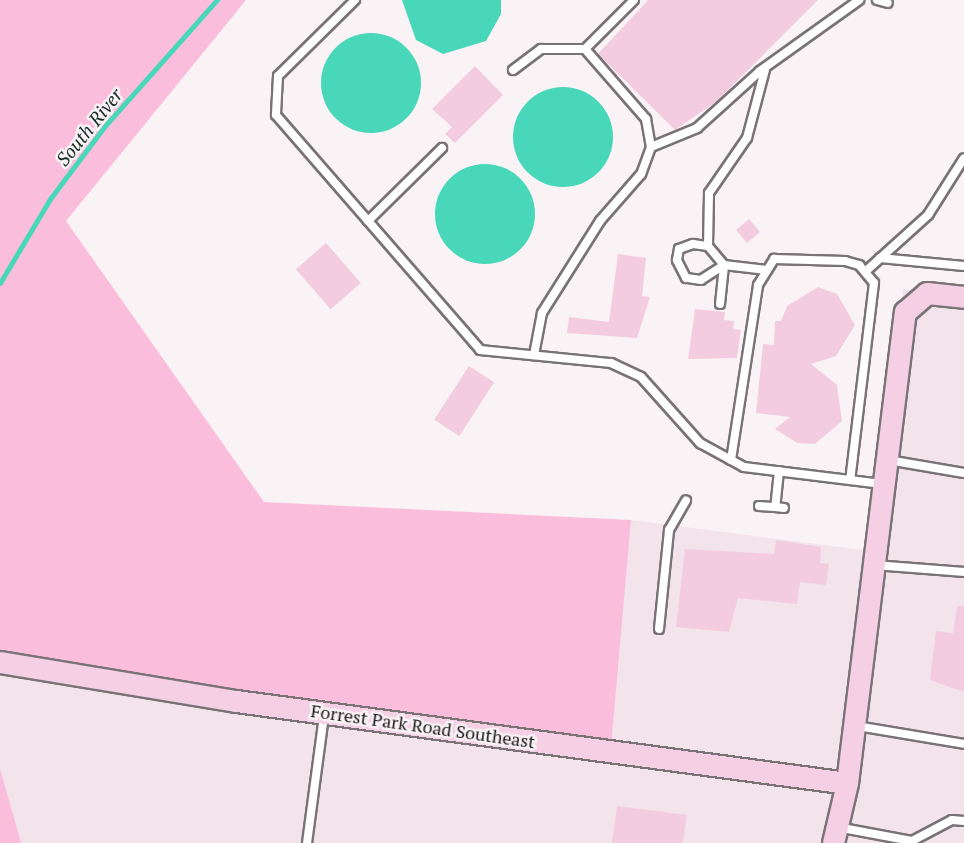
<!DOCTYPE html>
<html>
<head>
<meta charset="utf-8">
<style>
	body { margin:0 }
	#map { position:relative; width:964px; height:843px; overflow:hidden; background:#f9f3f5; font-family:"PT Serif",serif }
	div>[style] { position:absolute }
	.built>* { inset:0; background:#f2e4ea }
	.green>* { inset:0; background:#fbbddc }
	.water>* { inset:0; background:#49d7ba }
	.round { border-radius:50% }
	.stream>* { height:4.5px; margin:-2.25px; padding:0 2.25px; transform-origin:2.25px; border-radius:2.25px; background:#49d7ba }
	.building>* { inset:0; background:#f4ccdf; transform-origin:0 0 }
	.roads { filter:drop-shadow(2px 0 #797376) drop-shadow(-2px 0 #797376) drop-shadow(0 2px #797376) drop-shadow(0 -2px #797376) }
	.lane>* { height:8px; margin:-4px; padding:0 4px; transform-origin:4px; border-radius:4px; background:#fff }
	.secondary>* { height:21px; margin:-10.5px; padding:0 10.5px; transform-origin:10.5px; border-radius:10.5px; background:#f5d0e5 }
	span { translate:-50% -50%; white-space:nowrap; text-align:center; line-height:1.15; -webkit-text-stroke:5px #f9f3f5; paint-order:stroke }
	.street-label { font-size:18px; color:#1d1a1b }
	.water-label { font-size:19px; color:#172e29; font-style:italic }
</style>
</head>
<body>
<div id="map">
	<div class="built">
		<i style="clip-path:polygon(903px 289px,964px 296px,964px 843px,21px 843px,0 769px,0 662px,610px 759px,631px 520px,870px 551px)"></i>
	</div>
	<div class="green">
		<i style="clip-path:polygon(0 0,246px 0,66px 221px,264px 502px,631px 520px,610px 759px,0 662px)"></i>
		<i style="clip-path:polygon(0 769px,17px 828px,21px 843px,0 843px)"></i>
	</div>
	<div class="water">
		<i style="clip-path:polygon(402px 0,501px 0,501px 14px,486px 41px,443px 54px,416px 40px)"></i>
		<i class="round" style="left:321px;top:33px;width:100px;height:100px"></i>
		<i class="round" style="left:513px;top:87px;width:100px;height:100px"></i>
		<i class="round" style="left:435px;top:164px;width:100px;height:100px"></i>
	</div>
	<div class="stream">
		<i style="left:0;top:283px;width:98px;rotate:-59.2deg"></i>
		<i style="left:50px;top:199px;width:91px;rotate:-53deg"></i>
		<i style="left:105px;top:126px;width:169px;rotate:-48.4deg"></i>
	</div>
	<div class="building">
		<i style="clip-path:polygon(648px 0,818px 0,717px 101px,675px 130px,598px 54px)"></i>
		<i style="clip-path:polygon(475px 66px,503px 95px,455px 143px,445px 134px,452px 127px,432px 109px)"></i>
		<i style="left:749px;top:219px;width:17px;height:17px;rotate:50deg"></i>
		<i style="left:326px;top:243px;width:53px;height:40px;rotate:49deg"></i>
		<i style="clip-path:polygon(618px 254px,646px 258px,642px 296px,650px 297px,637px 338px,567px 333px,569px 317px,609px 322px)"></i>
		<i style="clip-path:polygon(818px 287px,837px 294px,855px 325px,836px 356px,811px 364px,837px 385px,842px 421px,815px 444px,797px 443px,775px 429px,790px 417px,756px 413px,763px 344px,774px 345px,775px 321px,781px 321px,787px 306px)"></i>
		<i style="clip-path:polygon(695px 309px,725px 312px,724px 320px,734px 321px,733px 329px,741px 330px,737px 358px,688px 359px)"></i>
		<i style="left:469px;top:366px;width:30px;height:64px;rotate:33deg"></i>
		<i style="clip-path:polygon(776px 540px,821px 547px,820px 563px,829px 564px,826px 585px,800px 582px,797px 604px,738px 598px,729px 632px,676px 627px,685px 549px,774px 554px)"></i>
		<i style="clip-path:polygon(957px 606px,964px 606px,964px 692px,930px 680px,936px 631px,953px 633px)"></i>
		<i style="clip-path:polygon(617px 806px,687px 815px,683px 843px,612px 843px)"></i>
	</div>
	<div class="roads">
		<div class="lane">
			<i style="left:355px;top:0;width:108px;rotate:135.4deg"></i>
			<i style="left:278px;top:76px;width:39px;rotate:93deg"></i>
			<i style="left:276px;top:115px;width:311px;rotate:49deg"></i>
			<i style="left:480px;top:350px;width:132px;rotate:5.7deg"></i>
			<i style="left:611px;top:363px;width:33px;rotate:25deg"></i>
			<i style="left:641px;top:377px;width:89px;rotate:48.2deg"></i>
			<i style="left:700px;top:443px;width:50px;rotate:28.6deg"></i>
			<i style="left:744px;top:467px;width:139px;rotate:7deg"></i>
			<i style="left:877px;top:0;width:11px;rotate:15deg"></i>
			<i style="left:585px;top:49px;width:69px;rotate:-45deg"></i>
			<i style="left:513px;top:70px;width:35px;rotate:-37deg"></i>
			<i style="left:541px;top:49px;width:44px"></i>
			<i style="left:585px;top:49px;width:93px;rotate:48.9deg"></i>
			<i style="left:646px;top:119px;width:28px;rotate:80deg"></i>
			<i style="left:651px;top:147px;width:29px;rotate:110deg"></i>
			<i style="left:641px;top:174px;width:62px;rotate:131.1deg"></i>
			<i style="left:600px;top:221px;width:109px;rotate:122.2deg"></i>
			<i style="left:542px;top:313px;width:43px;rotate:100.8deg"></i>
			<i style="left:651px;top:147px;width:50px;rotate:-22.4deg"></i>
			<i style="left:697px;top:128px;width:85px;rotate:-42.1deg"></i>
			<i style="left:760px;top:71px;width:122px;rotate:-35.6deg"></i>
			<i style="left:368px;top:221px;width:104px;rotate:-44.6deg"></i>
			<i style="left:693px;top:244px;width:15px;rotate:8deg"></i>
			<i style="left:708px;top:246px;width:25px;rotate:50deg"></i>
			<i style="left:724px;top:265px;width:27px;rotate:147deg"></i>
			<i style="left:701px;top:280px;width:15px;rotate:-172deg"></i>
			<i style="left:686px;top:278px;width:20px;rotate:-117deg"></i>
			<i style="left:677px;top:260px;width:11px;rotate:-80deg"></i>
			<i style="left:679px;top:249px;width:15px;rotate:-20deg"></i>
			<i style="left:708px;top:246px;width:53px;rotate:-88.9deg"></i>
			<i style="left:709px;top:193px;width:67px;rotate:-55.4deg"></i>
			<i style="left:747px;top:138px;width:70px;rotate:-75.2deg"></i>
			<i style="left:880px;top:258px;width:84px;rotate:5.4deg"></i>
			<i style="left:866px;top:271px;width:84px;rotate:-42.1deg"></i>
			<i style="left:928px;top:215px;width:67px;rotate:-57.7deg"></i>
			<i style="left:720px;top:304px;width:39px;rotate:-84deg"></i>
			<i style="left:724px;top:265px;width:43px;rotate:6.6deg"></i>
			<i style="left:731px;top:460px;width:177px;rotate:-81.2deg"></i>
			<i style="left:758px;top:285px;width:31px;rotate:-58deg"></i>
			<i style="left:774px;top:259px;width:71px;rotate:1.6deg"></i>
			<i style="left:845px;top:261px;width:15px;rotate:16deg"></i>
			<i style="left:859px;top:265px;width:23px;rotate:50deg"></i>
			<i style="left:874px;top:283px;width:198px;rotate:96.9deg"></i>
			<i style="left:888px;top:460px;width:77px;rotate:9.7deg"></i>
			<i style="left:779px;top:471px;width:36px;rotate:96deg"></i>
			<i style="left:775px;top:507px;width:9px;rotate:6deg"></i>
			<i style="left:759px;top:506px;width:16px;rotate:4deg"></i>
			<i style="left:875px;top:565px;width:89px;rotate:4.5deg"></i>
			<i style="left:659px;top:629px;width:100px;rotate:-84.2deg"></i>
			<i style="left:669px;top:530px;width:34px;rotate:-60deg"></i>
			<i style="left:857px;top:726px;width:109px;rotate:9.5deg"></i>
			<i style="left:837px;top:827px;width:76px;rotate:10.6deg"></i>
			<i style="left:912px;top:841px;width:45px;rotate:-27.7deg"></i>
			<i style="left:952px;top:820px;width:12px;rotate:5deg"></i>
			<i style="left:307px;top:843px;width:129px;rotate:-82.4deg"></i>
		</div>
		<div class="secondary">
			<i style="left:0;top:662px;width:239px;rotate:9.4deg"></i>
			<i style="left:236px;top:701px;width:616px;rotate:7.64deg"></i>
			<i style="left:833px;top:843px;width:62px;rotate:-76.9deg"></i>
			<i style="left:847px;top:783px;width:475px;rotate:-83deg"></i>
			<i style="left:905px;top:312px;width:29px;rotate:-41deg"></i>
			<i style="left:927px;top:293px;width:37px;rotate:6deg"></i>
		</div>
	</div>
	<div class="street-label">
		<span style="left:423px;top:726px;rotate:8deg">Forrest Park Road Southeast</span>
	</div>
	<div class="water-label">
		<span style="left:89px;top:127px;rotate:-51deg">South River</span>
	</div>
</div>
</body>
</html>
